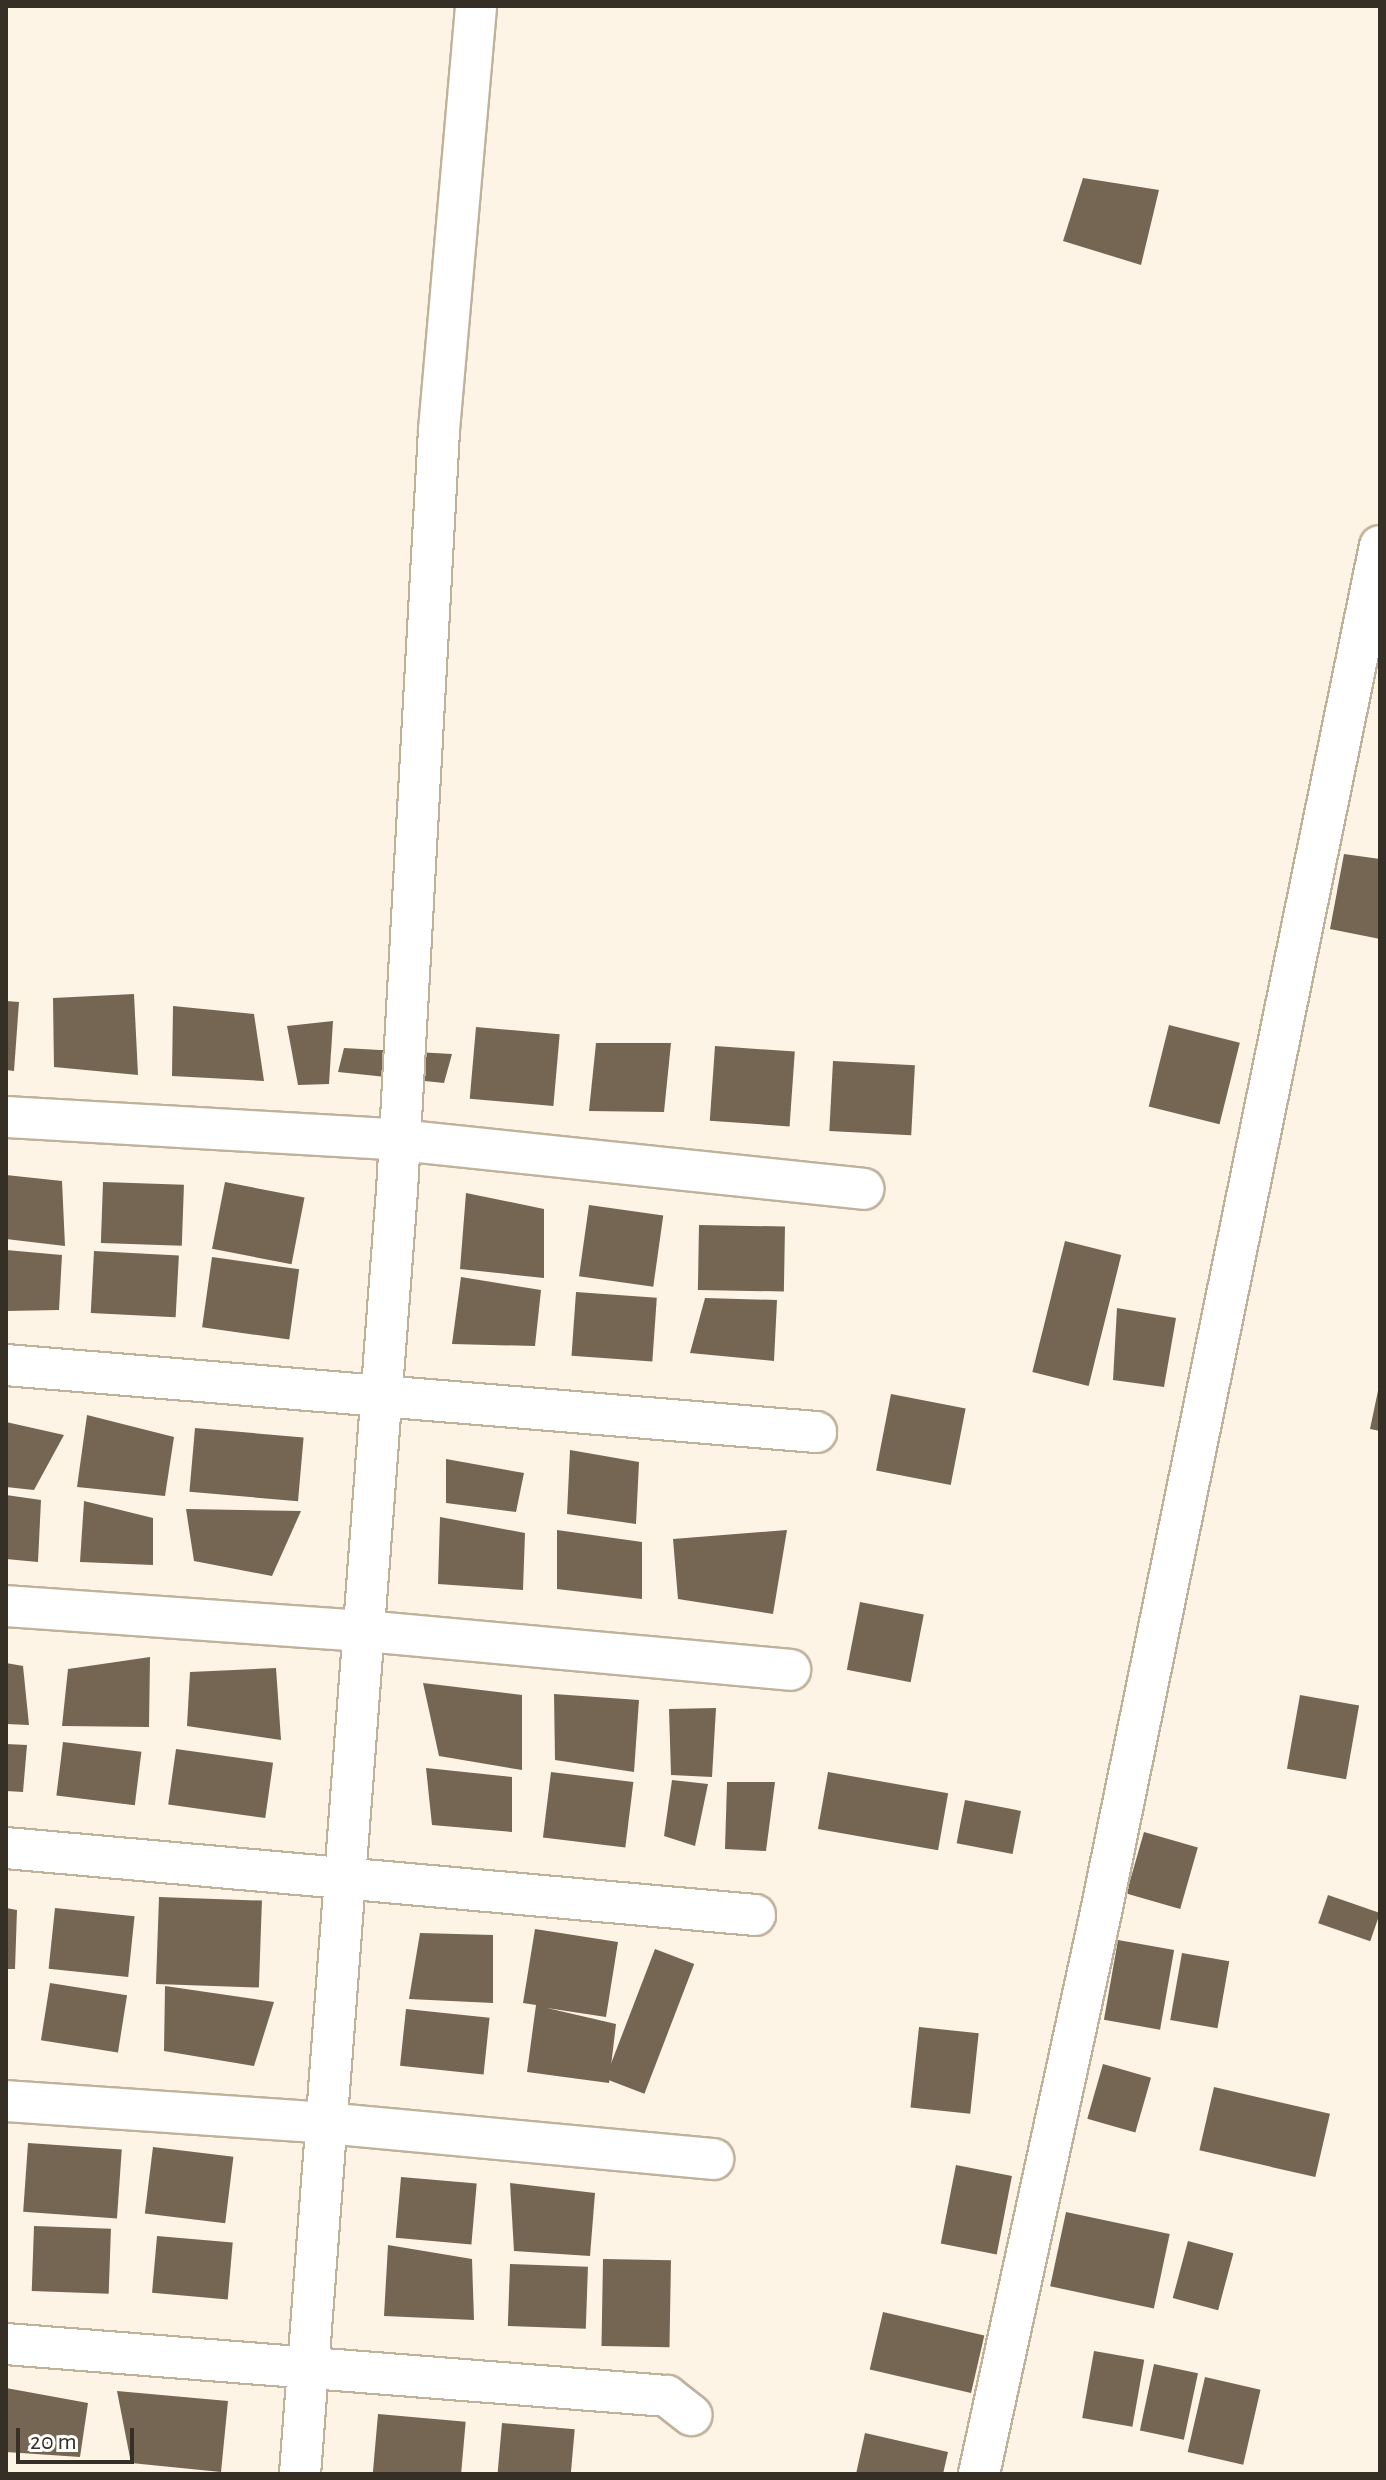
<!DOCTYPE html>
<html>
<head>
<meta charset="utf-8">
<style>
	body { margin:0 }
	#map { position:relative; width:1386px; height:2480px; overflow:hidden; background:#fef4e6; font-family:"Alegreya Sans",sans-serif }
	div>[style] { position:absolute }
	.building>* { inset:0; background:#746652; transform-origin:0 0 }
	.roads { filter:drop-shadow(2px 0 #c0b19b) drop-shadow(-2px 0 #c0b19b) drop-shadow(0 2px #c0b19b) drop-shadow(0 -2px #c0b19b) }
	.street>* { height:40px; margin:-20px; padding:0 20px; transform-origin:20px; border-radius:20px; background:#fff }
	span { translate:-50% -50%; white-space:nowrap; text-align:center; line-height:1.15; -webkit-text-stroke:8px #fff; paint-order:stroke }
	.frame { position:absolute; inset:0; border:8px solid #352f26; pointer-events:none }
	.scale { position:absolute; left:16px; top:2428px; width:118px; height:36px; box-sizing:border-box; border:4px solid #352f26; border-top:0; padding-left:10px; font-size:24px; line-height:28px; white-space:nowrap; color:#352f26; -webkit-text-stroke:6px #fff; paint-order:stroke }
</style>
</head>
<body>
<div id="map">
	<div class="building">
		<i style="clip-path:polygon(1083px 178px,1159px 190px,1141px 265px,1063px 241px)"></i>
		<i style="clip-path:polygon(1344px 854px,1380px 859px,1380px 939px,1330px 929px)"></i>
		<i style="clip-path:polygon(134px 994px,138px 1075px,54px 1067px,53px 998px)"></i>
		<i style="clip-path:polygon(6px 1001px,19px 1002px,14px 1071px,6px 1070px)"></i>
		<i style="clip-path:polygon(173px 1006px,254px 1014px,264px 1081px,172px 1076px)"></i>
		<i style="clip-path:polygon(333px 1021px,329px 1084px,298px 1085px,287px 1026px)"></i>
		<i style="left:1169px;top:1025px;width:73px;height:84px;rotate:14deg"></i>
		<i style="left:476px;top:1027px;width:84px;height:72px;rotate:5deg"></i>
		<i style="clip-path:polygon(596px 1043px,671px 1043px,664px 1112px,589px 1111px)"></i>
		<i style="left:715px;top:1046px;width:80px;height:75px;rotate:4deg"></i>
		<i style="clip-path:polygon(344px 1048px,452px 1054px,444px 1083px,338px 1072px)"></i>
		<i style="left:833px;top:1061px;width:82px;height:70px;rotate:3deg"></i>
		<i style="clip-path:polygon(6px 1175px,62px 1181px,65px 1246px,6px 1239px)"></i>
		<i style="left:103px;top:1182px;width:81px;height:61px;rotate:2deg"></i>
		<i style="left:225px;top:1182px;width:81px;height:68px;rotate:11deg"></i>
		<i style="clip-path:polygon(466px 1193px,544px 1209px,544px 1278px,460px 1269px)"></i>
		<i style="left:589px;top:1205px;width:75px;height:72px;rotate:8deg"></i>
		<i style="left:699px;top:1225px;width:86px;height:65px;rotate:1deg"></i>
		<i style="left:1065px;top:1241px;width:58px;height:135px;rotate:14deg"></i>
		<i style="clip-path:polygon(6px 1250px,62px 1255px,59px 1310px,6px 1311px)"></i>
		<i style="left:94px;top:1251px;width:85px;height:62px;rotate:3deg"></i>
		<i style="left:212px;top:1257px;width:88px;height:71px;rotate:8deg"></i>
		<i style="clip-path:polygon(461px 1277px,541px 1290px,535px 1346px,452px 1344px)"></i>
		<i style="left:576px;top:1292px;width:81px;height:64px;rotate:4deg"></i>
		<i style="clip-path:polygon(705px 1298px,777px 1300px,774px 1361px,690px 1353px)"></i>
		<i style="clip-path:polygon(1117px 1308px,1176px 1318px,1164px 1387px,1113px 1380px)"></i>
		<i style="clip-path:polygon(1379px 1386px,1380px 1386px,1380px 1431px,1370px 1429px)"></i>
		<i style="left:891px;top:1394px;width:76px;height:78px;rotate:11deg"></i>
		<i style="clip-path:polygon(87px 1415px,174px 1437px,165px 1496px,77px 1487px)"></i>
		<i style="clip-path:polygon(6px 1422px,64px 1435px,34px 1490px,6px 1487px)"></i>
		<i style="left:195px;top:1428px;width:109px;height:64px;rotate:5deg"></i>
		<i style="clip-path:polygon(570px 1450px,639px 1462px,636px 1524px,567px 1514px)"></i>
		<i style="clip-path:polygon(446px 1459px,524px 1473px,516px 1512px,446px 1503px)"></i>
		<i style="clip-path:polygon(6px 1495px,41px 1500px,38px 1562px,6px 1559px)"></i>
		<i style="clip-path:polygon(84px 1501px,153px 1518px,153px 1565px,80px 1562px)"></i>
		<i style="clip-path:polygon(186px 1509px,301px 1511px,272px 1576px,194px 1561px)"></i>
		<i style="clip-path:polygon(440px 1517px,525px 1533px,523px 1590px,438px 1584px)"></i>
		<i style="clip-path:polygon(557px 1530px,642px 1542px,642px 1599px,557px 1589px)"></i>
		<i style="clip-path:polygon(787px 1530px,773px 1614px,678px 1599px,673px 1539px)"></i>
		<i style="left:860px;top:1602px;width:65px;height:69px;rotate:11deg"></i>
		<i style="clip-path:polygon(150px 1657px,149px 1727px,62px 1726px,68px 1669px)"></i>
		<i style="clip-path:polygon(6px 1663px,23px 1666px,29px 1725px,6px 1724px)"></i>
		<i style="clip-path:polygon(276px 1668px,281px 1740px,187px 1726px,190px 1672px)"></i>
		<i style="clip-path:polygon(423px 1683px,522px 1695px,522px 1770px,439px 1756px)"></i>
		<i style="clip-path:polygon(554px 1694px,639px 1700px,634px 1772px,555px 1760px)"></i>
		<i style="left:1300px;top:1695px;width:60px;height:75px;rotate:10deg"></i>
		<i style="clip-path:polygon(716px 1708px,712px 1777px,671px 1775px,669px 1709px)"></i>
		<i style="left:63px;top:1742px;width:79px;height:54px;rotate:7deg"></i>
		<i style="clip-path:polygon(6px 1744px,27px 1745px,23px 1792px,6px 1791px)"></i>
		<i style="left:176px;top:1749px;width:98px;height:56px;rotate:8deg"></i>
		<i style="clip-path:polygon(426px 1768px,512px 1777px,512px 1832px,432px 1825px)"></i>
		<i style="left:551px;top:1772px;width:83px;height:66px;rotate:7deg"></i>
		<i style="left:828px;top:1772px;width:122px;height:58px;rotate:10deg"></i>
		<i style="clip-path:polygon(672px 1780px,708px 1784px,695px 1846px,664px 1836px)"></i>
		<i style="clip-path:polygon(727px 1782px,775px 1782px,766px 1851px,725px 1849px)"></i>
		<i style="left:965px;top:1800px;width:57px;height:44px;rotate:11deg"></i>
		<i style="left:1144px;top:1832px;width:56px;height:64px;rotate:16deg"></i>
		<i style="left:1328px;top:1895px;width:55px;height:30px;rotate:19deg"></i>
		<i style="left:159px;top:1897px;width:103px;height:87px;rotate:2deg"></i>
		<i style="clip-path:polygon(6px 1908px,17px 1910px,15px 1969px,6px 1969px)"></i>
		<i style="left:55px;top:1908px;width:80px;height:61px;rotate:6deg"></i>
		<i style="clip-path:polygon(535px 1929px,618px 1942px,606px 2017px,547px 2008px,616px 2024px,609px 2083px,527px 2072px,536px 2005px,523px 2003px)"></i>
		<i style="clip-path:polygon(420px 1933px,493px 1935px,493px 2003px,409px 1999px)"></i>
		<i style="left:1118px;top:1940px;width:57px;height:81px;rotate:10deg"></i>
		<i style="left:655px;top:1949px;width:42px;height:139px;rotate:21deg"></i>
		<i style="left:1182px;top:1953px;width:48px;height:68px;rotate:10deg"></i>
		<i style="left:50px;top:1983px;width:78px;height:58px;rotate:9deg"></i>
		<i style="clip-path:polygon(165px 1986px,274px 2002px,254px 2066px,164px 2051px)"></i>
		<i style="left:406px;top:2009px;width:84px;height:57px;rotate:6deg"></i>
		<i style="left:919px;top:2027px;width:60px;height:81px;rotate:6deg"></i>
		<i style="left:1103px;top:2064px;width:50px;height:57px;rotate:16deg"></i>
		<i style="left:1214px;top:2087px;width:119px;height:65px;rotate:13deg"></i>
		<i style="left:28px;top:2143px;width:94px;height:69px;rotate:4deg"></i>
		<i style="left:153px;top:2147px;width:81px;height:67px;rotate:7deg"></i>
		<i style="left:956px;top:2165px;width:57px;height:80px;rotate:11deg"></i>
		<i style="left:401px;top:2177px;width:76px;height:61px;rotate:5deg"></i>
		<i style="clip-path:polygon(510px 2183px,595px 2193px,590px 2256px,514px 2251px)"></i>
		<i style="left:1066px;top:2212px;width:106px;height:76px;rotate:12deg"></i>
		<i style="left:34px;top:2226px;width:77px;height:65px;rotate:2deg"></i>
		<i style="left:157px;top:2236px;width:76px;height:57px;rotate:5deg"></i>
		<i style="left:1188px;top:2241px;width:47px;height:59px;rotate:15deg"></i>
		<i style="clip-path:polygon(388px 2245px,472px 2259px,474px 2320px,384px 2316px)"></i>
		<i style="left:603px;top:2259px;width:68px;height:87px;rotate:1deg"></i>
		<i style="left:510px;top:2264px;width:78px;height:62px;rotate:2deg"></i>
		<i style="left:883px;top:2312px;width:104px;height:59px;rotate:13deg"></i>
		<i style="left:1094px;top:2351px;width:51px;height:68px;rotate:10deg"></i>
		<i style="left:1154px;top:2364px;width:45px;height:68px;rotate:12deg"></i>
		<i style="left:1205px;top:2377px;width:57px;height:77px;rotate:13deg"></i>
		<i style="clip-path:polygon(6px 2388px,88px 2403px,80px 2457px,6px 2452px)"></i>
		<i style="clip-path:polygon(117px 2391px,228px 2401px,221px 2472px,131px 2463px)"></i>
		<i style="left:378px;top:2414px;width:88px;height:60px;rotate:5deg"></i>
		<i style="left:502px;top:2423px;width:73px;height:51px;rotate:5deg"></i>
		<i style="clip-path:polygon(865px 2433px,948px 2452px,943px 2474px,856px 2474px)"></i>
	</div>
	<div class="roads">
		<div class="street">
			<i style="left:6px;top:1117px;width:394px;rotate:3.3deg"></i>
			<i style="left:399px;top:1140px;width:467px;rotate:6deg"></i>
			<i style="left:6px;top:1365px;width:813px;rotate:4.73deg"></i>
			<i style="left:6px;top:1606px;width:359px;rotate:4deg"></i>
			<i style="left:364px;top:1631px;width:428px;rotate:5.2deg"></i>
			<i style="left:6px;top:1848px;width:752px;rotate:5.11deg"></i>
			<i style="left:6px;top:2101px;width:320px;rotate:3.9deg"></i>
			<i style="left:325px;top:2123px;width:390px;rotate:5.3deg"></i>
			<i style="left:6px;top:2344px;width:663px;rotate:4.5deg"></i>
			<i style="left:667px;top:2396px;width:31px;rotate:38deg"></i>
			<i style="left:300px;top:2474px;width:1287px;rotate:-85.68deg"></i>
			<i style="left:397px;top:1191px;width:762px;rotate:-86.84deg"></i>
			<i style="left:439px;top:430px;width:426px;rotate:-85deg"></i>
			<i style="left:979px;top:2474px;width:575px;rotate:-77.75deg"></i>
			<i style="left:1101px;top:1912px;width:1394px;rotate:-78.46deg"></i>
		</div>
	</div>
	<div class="frame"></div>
	<div class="scale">20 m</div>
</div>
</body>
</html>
